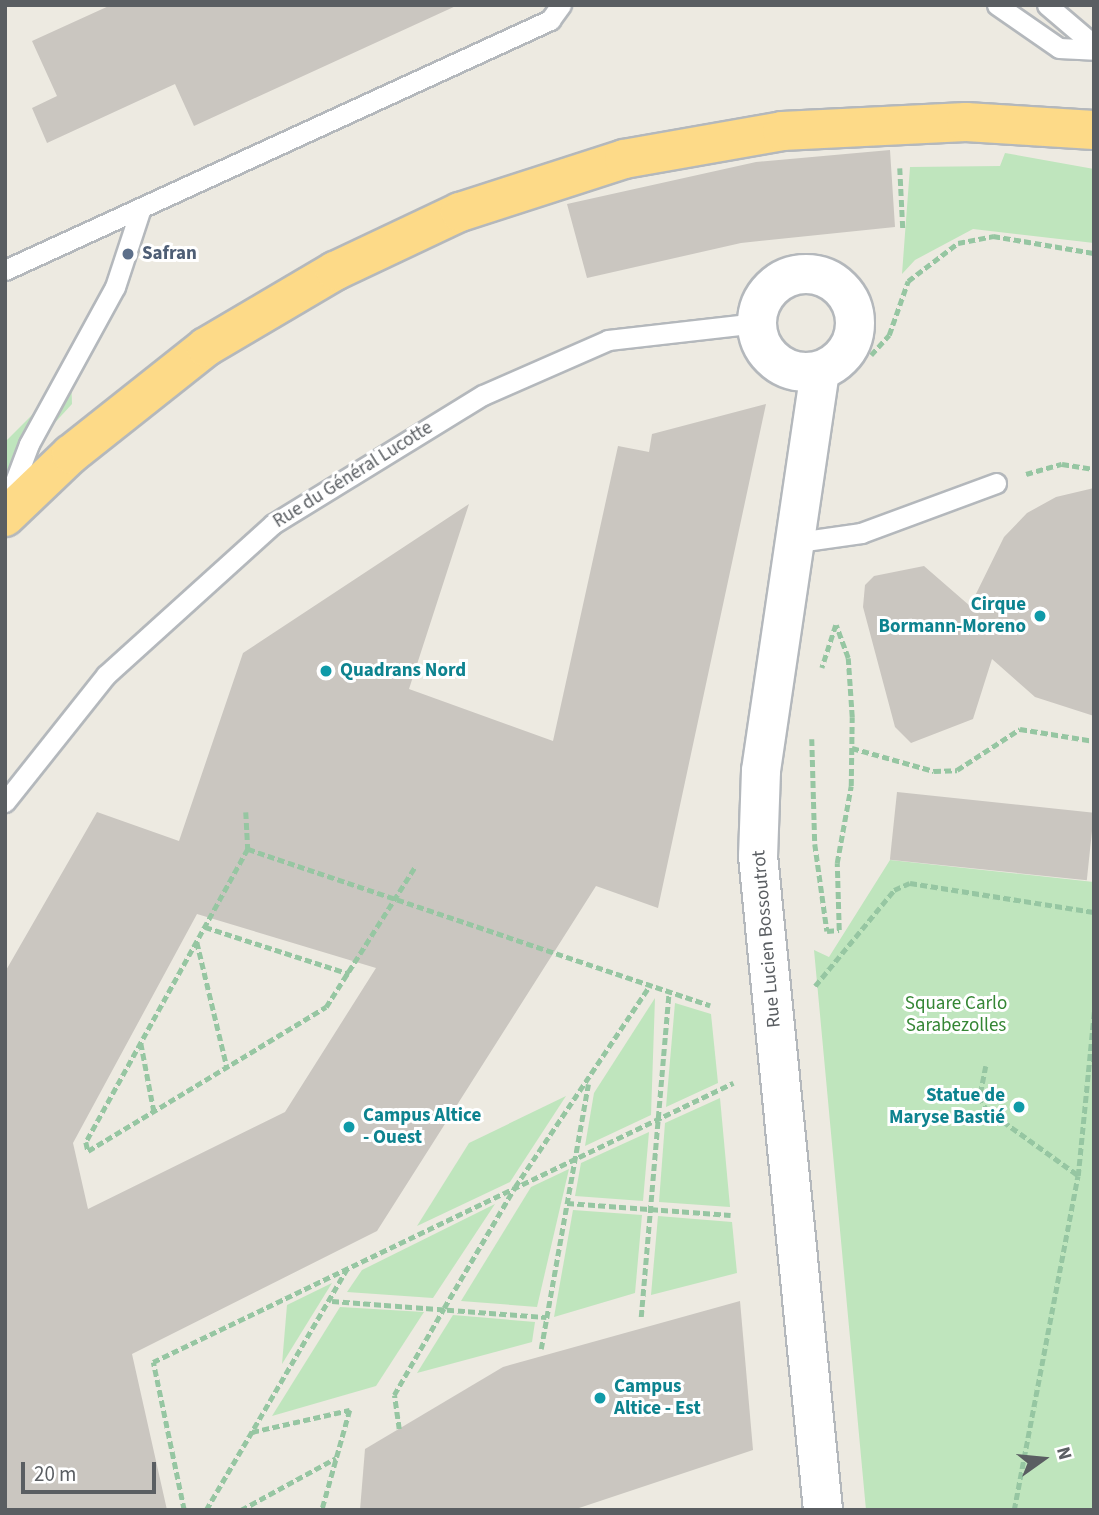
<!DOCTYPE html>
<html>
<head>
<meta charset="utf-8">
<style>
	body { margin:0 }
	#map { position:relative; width:1099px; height:1515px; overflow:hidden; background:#edeae1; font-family:"Source Sans 3",sans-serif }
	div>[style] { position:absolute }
	.green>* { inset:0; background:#bfe5bd }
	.building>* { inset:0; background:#cac6c0; transform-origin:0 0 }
	.path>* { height:4.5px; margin-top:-2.25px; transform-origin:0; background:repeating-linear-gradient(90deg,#96c6a2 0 7px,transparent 0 10.5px) }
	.roads { filter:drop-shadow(2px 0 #b4b8bc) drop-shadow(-2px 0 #b4b8bc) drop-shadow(0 2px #b4b8bc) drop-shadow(0 -2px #b4b8bc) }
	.lane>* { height:19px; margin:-9.5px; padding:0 9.5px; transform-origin:9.5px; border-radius:9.5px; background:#fff }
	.street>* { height:38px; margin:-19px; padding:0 19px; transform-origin:19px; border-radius:19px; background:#fff }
	.street>.ring { margin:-19px; padding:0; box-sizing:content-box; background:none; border:38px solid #fff; border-radius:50% }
	.highway>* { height:38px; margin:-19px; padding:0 19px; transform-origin:19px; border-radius:19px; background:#fdda88 }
	.dots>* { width:19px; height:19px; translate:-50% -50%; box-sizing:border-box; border:4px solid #fff; border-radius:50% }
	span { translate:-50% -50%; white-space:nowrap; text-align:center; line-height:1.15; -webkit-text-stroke:6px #fff; paint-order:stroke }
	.service-label { font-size:19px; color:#4e5e75; font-weight:700 }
	.left { translate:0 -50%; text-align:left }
	.street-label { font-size:19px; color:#5a5e62 }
	.culture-label { font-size:19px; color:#0d838f; font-weight:700 }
	.right { translate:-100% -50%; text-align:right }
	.park-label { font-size:19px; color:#358635 }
	.frame { position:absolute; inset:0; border:7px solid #5a5e62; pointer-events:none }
	.north { position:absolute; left:1008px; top:1424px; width:70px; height:70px; -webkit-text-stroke:5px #fff; paint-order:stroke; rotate:75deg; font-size:19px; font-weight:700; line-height:28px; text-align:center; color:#5a5e62 }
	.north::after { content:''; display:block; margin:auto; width:24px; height:32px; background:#5a5e62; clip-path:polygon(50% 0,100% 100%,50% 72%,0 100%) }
	.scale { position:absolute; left:21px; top:1462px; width:135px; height:32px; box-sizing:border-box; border:4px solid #5a5e62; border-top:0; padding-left:9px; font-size:21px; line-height:24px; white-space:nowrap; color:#5a5e62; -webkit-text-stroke:5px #fff; paint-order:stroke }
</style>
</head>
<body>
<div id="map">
	<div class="green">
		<i style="clip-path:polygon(1005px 153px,1094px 169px,1094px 243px,973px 229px,915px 260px,902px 274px,910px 167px,1000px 166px)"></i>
		<i style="clip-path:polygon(71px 376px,72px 404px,5px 477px,5px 442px)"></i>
		<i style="clip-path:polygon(890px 860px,1094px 882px,1094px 1510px,866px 1510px,814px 950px,829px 957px)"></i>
		<i style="clip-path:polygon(655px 998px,651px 1115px,585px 1146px,594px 1093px)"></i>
		<i style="clip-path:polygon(675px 1003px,711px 1014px,718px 1083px,666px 1107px)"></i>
		<i style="clip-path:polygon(566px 1096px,510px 1182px,417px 1226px,469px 1143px)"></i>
		<i style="clip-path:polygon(720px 1098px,730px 1207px,659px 1202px,665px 1123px)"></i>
		<i style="clip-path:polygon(649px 1132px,643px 1201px,575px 1196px,581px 1163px)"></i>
		<i style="clip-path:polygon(569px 1169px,537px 1307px,461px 1301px,531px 1187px)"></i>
		<i style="clip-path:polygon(495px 1204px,433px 1298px,347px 1292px,362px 1270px)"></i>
		<i style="clip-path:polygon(573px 1210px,642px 1215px,635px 1293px,554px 1317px)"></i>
		<i style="clip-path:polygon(658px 1216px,732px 1222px,737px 1273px,651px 1295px)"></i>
		<i style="clip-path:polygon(332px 1283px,282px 1364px,287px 1305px)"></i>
		<i style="clip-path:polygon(340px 1307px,424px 1312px,376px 1386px,272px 1416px)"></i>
		<i style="clip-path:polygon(453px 1315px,535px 1322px,532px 1342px,417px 1373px)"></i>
	</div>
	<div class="building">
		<i style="clip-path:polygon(111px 5px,458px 5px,194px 126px,175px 84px,47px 143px,32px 108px,57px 96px,32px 41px)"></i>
		<i style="clip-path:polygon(890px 150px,895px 227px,741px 243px,587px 278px,567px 204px,756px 162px)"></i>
		<i style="clip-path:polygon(evenodd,766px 404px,658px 908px,596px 886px,377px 1231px,132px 1354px,167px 1510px,5px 1510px,5px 972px,97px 812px,179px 841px,243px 653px,469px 504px,409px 689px,553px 741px,618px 446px,649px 452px,652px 434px,766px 404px,197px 914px,376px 968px,285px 1112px,88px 1209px,73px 1143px,197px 914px)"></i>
		<i style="clip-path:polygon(1094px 488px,1094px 716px,1035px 697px,992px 659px,973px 719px,911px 743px,895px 727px,863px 607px,865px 585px,874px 576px,924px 566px,970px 606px,1004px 537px,1027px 513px,1056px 497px)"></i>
		<i style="left:897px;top:792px;width:198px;height:68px;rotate:6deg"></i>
		<i style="clip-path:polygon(740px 1301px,753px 1450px,573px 1510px,360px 1510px,365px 1449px,503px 1367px)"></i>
	</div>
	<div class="path">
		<i style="left:900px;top:168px;width:62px;rotate:87.2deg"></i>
		<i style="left:871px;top:355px;width:27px;rotate:-48deg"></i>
		<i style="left:889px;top:335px;width:57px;rotate:-70.6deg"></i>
		<i style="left:908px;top:281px;width:63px;rotate:-37.2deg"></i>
		<i style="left:958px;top:243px;width:36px;rotate:-11deg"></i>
		<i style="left:993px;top:236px;width:102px;rotate:9.6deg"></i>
		<i style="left:1026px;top:474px;width:37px;rotate:-16deg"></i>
		<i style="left:1062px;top:464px;width:32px;rotate:9deg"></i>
		<i style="left:812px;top:739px;width:105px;rotate:88.4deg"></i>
		<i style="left:815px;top:844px;width:88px;rotate:82.1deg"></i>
		<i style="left:827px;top:931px;width:12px;rotate:-5deg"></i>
		<i style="left:839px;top:930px;width:67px;rotate:-91.7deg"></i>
		<i style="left:837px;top:863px;width:78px;rotate:-79.7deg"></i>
		<i style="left:851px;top:786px;width:69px;rotate:-89.2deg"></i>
		<i style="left:852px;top:717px;width:59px;rotate:-93.9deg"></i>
		<i style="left:848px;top:658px;width:35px;rotate:-110deg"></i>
		<i style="left:836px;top:625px;width:45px;rotate:108deg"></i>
		<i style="left:852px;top:748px;width:85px;rotate:15.7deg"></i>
		<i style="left:934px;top:771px;width:23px;rotate:-2deg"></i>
		<i style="left:957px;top:770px;width:75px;rotate:-33.1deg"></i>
		<i style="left:1020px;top:729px;width:75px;rotate:9.2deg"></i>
		<i style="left:246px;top:812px;width:37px;rotate:87deg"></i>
		<i style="left:248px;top:849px;width:335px;rotate:118.9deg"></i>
		<i style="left:86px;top:1142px;width:9px;rotate:77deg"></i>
		<i style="left:88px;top:1151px;width:278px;rotate:-31.2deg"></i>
		<i style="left:326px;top:1007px;width:166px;rotate:-57.6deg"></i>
		<i style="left:248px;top:849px;width:488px;rotate:18.7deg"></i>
		<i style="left:205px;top:927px;width:152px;rotate:18deg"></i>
		<i style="left:197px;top:942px;width:129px;rotate:76.5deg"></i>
		<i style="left:815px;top:986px;width:124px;rotate:-50.5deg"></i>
		<i style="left:894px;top:890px;width:17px;rotate:-24deg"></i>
		<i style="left:910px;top:883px;width:186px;rotate:9deg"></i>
		<i style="left:141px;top:1043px;width:69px;rotate:79.2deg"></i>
		<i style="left:986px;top:1066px;width:31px;rotate:101deg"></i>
		<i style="left:980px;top:1096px;width:14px;rotate:65deg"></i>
		<i style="left:986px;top:1109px;width:113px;rotate:35.7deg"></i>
		<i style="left:567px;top:1203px;width:164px;rotate:4.2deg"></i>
		<i style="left:332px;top:1301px;width:215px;rotate:4.3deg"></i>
		<i style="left:641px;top:1317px;width:327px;rotate:-85.1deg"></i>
		<i style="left:541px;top:1349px;width:269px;rotate:-79.9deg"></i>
		<i style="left:399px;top:1429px;width:34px;rotate:-98deg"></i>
		<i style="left:394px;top:1395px;width:100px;rotate:-60.1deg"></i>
		<i style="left:444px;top:1308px;width:140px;rotate:-59.6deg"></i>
		<i style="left:515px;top:1187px;width:243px;rotate:-56.2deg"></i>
		<i style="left:252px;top:1432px;width:100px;rotate:-12.7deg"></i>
		<i style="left:350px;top:1410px;width:104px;rotate:105.6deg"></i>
		<i style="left:184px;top:1510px;width:151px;rotate:-101.8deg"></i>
		<i style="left:153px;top:1362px;width:644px;rotate:-25.69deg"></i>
		<i style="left:206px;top:1510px;width:281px;rotate:-59.7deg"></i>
		<i style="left:241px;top:1510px;width:108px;rotate:-28.7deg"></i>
		<i style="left:1014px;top:1510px;width:340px;rotate:-79.2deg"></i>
		<i style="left:1078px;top:1176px;width:165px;rotate:-84.4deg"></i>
	</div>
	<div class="roads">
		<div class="lane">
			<i style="left:997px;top:5px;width:75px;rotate:34.7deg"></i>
			<i style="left:1059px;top:48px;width:35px;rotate:3deg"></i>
			<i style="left:1047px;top:5px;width:62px;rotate:40.4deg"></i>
			<i style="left:5px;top:270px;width:600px;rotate:-24.64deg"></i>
			<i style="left:550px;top:20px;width:19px;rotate:-54deg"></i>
			<i style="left:6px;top:505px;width:65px;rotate:-69.3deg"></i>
			<i style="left:29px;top:444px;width:179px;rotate:-61.3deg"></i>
			<i style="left:115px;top:287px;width:83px;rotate:-71.8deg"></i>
			<i style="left:798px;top:542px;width:64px;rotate:-8.1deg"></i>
			<i style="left:861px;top:533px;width:144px;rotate:-20.3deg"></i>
			<i style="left:5px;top:802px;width:162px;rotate:-51.5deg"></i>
			<i style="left:106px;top:675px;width:225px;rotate:-42.1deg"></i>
			<i style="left:273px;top:524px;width:246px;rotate:-31.6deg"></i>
			<i style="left:483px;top:395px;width:137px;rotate:-23.7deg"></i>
			<i style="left:608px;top:340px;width:150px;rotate:-6.5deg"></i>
		</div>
		<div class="street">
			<i class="ring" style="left:757px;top:274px;width:60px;height:60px"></i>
			<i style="left:820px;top:371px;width:404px;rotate:98.4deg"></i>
			<i style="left:761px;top:771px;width:85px;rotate:92deg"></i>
			<i style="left:758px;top:856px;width:657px;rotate:84.32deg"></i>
		</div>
		<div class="highway">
			<i style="left:5px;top:517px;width:91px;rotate:-43.7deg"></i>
			<i style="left:71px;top:454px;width:172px;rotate:-38.4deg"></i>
			<i style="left:206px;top:347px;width:150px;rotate:-30.5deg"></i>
			<i style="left:335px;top:271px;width:138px;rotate:-25.3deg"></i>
			<i style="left:460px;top:212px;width:172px;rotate:-17.9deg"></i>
			<i style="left:624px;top:159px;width:160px;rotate:-10deg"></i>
			<i style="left:782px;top:131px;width:184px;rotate:-2.8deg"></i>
			<i style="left:966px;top:122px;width:128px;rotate:3.6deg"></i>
		</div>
	</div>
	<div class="dots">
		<i style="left:128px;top:254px;background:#5c6f8a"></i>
		<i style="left:1040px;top:616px;background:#0f9aa8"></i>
		<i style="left:326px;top:671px;background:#0f9aa8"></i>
		<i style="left:1019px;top:1107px;background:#0f9aa8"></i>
		<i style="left:349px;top:1127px;background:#0f9aa8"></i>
		<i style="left:600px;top:1398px;background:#0f9aa8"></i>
	</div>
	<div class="service-label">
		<span class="left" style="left:142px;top:254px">Safran</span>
	</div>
	<div class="street-label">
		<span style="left:353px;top:475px;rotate:-32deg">Rue du Général Lucotte</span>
		<span style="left:767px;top:939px;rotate:-95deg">Rue Lucien Bossoutrot</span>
	</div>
	<div class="culture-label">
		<span class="right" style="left:1026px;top:616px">Cirque<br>Bormann-Moreno</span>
		<span class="left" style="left:340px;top:671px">Quadrans Nord</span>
		<span class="right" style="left:1005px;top:1107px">Statue de<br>Maryse Bastié</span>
		<span class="left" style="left:363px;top:1127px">Campus Altice<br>- Ouest</span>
		<span class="left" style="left:614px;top:1398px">Campus<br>Altice - Est</span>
	</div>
	<div class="park-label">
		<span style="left:956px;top:1015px">Square Carlo<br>Sarabezolles</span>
	</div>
	<div class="frame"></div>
	<div class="north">N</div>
	<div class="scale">20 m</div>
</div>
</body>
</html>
